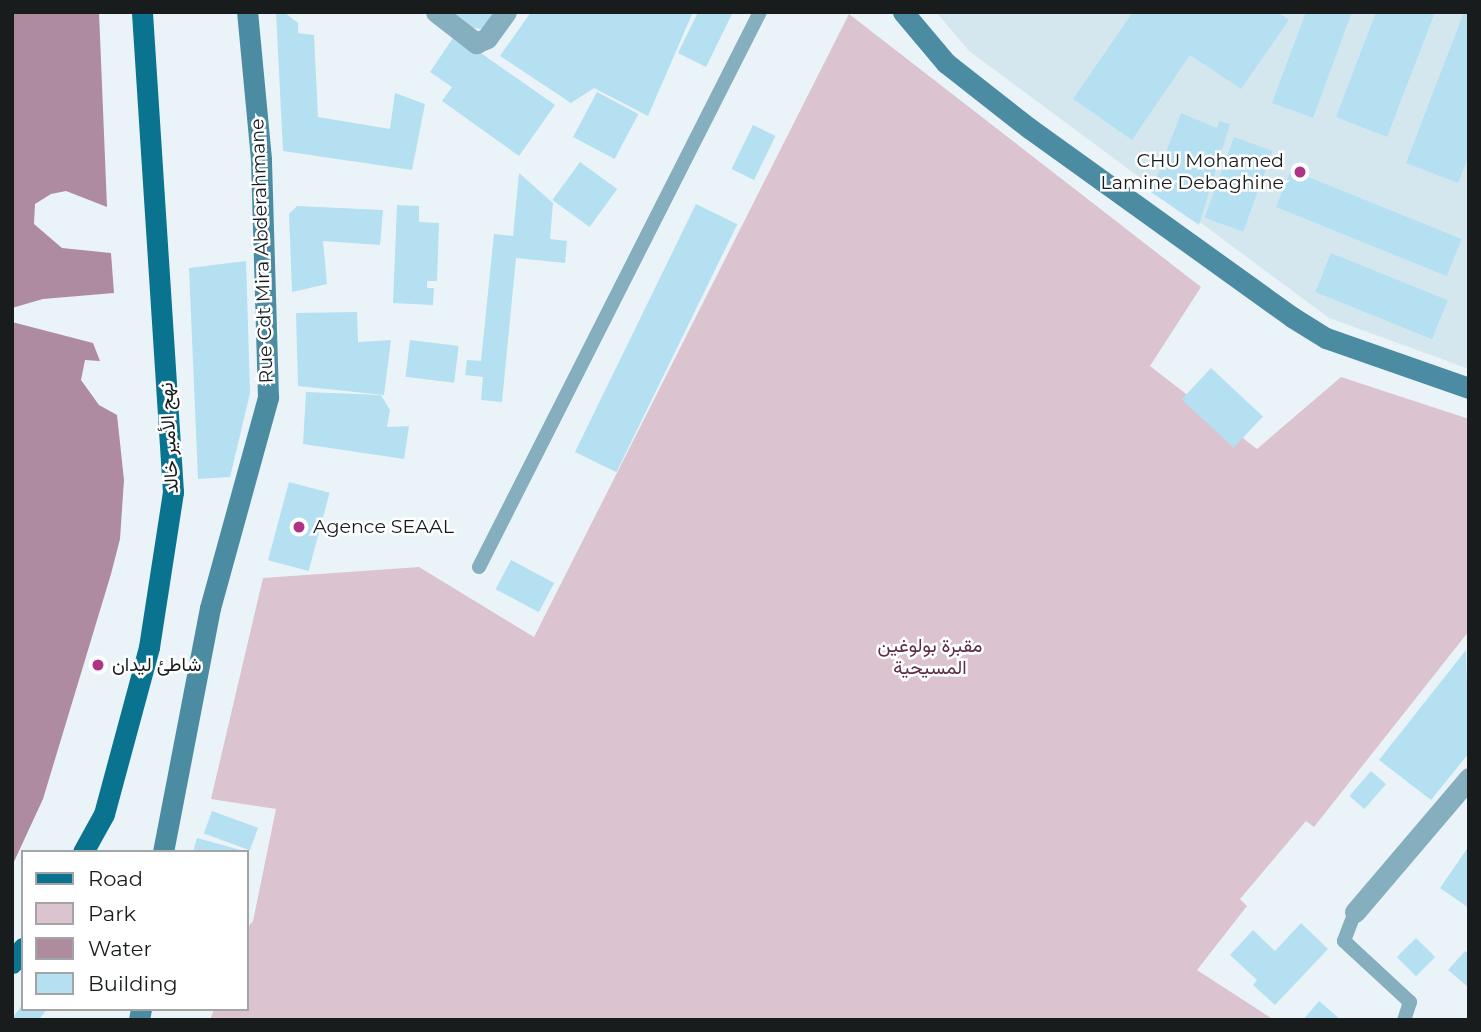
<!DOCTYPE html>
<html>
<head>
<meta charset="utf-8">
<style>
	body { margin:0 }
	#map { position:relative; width:1481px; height:1032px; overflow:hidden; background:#eaf4f8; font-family:Montserrat,Vazirmatn,sans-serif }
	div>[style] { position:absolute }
	.built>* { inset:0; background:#d5e7ee }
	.green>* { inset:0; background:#dbc3d0 }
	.water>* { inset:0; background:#af8b9f }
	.building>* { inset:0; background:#b4e0f1; transform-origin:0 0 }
	.lane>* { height:14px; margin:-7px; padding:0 7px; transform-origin:7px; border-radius:7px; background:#85aebe }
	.street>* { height:21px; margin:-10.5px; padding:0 10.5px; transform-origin:10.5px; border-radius:10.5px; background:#85aebe }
	.secondary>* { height:21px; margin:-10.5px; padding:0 10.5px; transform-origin:10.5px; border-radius:10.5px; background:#4b8ca3 }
	.primary>* { height:21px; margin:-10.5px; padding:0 10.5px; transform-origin:10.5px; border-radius:10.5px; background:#0a738f }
	.dots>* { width:19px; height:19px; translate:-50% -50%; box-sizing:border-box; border:4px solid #fff; border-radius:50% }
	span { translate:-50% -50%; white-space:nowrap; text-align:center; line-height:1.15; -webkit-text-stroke:5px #fff; paint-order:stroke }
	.poi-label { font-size:19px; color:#181c1d }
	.right { translate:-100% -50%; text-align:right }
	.left { translate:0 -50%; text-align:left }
	.street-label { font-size:19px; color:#181c1d }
	.park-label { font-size:19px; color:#5c2c49 }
	.frame { position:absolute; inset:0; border:14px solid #181c1d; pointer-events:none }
	.legend { position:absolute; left:21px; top:850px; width:228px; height:161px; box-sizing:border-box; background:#fff; border:2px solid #a3a4a5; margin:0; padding:9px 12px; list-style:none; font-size:21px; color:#181c1d }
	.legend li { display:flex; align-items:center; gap:14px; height:35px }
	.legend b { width:35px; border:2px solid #a3a4a5 }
</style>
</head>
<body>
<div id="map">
	<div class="built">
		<i style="clip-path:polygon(936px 12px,1469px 12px,1469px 369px,1329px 318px,969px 51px)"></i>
	</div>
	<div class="green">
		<i style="clip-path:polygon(849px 14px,1201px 287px,1150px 366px,1257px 449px,1341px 377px,1469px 419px,1469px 631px,1314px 827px,1306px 821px,1240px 899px,1247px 906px,1197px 970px,1274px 1020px,210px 1020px,214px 1009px,247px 1009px,247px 928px,253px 921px,276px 809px,211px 799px,263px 578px,419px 567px,534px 637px)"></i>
	</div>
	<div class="water">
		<i style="clip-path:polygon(12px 12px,99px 12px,107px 207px,66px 191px,51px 194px,35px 204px,34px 224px,62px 248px,111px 253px,114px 293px,43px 299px,12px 308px)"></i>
		<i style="clip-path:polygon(12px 322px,93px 343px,100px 361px,85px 360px,81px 380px,99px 405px,117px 415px,124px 480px,120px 539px,111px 574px,43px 799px,12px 866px)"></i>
	</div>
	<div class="building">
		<i style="clip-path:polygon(276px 12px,284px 12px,298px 23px,298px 33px,314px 35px,318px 117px,390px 129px,395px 93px,425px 104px,412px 170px,283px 151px)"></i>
		<i style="clip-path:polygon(443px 12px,496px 12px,483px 29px,462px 27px)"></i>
		<i style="clip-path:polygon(531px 12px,693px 12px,648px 116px,594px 88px,571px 103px,500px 56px)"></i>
		<i style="clip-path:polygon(698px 12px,733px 12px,706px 67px,678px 53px)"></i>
		<i style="clip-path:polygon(1133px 12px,1278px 12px,1289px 20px,1241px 89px,1190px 55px,1132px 140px,1073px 99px)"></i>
		<i style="clip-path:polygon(1306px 12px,1352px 12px,1313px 118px,1272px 103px)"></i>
		<i style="clip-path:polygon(1376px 12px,1435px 12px,1387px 137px,1336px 117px)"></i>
		<i style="clip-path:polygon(1464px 12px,1469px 12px,1469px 155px,1458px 183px,1406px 163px)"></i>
		<i style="clip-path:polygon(455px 35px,555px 105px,519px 156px,442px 101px,452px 87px,430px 72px)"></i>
		<i style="left:597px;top:92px;width:47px;height:51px;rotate:28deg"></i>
		<i style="clip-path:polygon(1181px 113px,1217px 128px,1219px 121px,1230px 124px,1199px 225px,1151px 192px)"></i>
		<i style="left:753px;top:125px;width:25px;height:49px;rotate:26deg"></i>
		<i style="left:1234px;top:137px;width:41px;height:86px;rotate:20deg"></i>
		<i style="left:580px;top:162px;width:46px;height:47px;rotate:36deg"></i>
		<i style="left:1291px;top:170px;width:184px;height:40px;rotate:22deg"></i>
		<i style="clip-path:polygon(519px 173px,553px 203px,550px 239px,567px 241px,565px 263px,516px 258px,502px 402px,481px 400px,483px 377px,465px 375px,467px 360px,481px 361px,494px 234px,513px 236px)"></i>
		<i style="left:696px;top:204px;width:46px;height:276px;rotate:26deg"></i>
		<i style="clip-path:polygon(397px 205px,419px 206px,419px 222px,439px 223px,437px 281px,427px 281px,427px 288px,434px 288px,433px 305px,393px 303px)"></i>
		<i style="clip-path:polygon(297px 206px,383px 210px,380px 245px,323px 241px,327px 284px,292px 292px,289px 214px)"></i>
		<i style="left:1331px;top:253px;width:126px;height:42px;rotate:22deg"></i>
		<i style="clip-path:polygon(246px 261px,250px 393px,230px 477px,198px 479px,189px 268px)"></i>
		<i style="clip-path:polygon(357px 312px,358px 342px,391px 340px,384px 395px,298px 386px,296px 313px)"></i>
		<i style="left:410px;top:340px;width:49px;height:37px;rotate:7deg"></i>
		<i style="left:1211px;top:368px;width:71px;height:43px;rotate:43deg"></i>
		<i style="clip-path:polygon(306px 392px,381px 395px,390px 410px,387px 427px,409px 426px,404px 459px,303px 444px)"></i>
		<i style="left:289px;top:482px;width:42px;height:81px;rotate:15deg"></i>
		<i style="left:511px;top:560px;width:49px;height:33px;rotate:28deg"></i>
		<i style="clip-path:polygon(1466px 650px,1469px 753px,1431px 800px,1379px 760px)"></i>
		<i style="left:1371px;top:771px;width:20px;height:33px;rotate:41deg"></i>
		<i style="left:212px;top:811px;width:49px;height:24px;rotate:20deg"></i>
		<i style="clip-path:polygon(197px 838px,244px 851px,244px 852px,193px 852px)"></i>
		<i style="clip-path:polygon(1469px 846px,1469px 908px,1440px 888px)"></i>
		<i style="clip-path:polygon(1301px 923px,1328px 949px,1275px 1005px,1253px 985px,1257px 980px,1230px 955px,1253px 930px,1275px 951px)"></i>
		<i style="left:1416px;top:938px;width:27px;height:27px;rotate:45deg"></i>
		<i style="clip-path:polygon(1465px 951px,1469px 954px,1469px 988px,1448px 970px)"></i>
		<i style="clip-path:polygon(1319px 1001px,1341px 1020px,1303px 1020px)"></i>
		<i style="clip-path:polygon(23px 1004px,23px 1009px,47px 1009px,39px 1020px,17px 1020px,13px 1017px)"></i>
	</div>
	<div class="lane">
		<i style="left:479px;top:567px;width:622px;rotate:-63.15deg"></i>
		<i style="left:1355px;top:912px;width:31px;rotate:111deg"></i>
		<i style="left:1344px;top:941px;width:90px;rotate:42.7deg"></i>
		<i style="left:1410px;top:1002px;width:19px;rotate:108deg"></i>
	</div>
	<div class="street">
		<i style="left:436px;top:12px;width:51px;rotate:37.8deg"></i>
		<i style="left:476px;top:43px;width:12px;rotate:-24deg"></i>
		<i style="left:487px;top:38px;width:32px;rotate:-54deg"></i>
		<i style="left:1355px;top:912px;width:176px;rotate:-49.6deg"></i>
	</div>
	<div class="secondary">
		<i style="left:903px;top:12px;width:67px;rotate:49.9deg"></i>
		<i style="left:946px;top:63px;width:105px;rotate:38.1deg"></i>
		<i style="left:1029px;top:128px;width:324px;rotate:35.7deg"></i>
		<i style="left:1292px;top:317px;width:40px;rotate:32deg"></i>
		<i style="left:1326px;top:338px;width:151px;rotate:19.3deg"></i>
		<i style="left:163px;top:852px;width:248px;rotate:-79.1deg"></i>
		<i style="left:210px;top:608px;width:219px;rotate:-74.6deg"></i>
		<i style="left:268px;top:397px;width:238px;rotate:-91.7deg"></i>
		<i style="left:261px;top:159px;width:148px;rotate:-95.4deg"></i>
		<i style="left:139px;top:1020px;width:11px;rotate:-80deg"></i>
	</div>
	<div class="primary">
		<i style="left:83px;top:852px;width:43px;rotate:-61.1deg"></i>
		<i style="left:104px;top:814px;width:173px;rotate:-74.9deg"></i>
		<i style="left:149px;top:647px;width:157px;rotate:-81.2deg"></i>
		<i style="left:173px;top:492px;width:481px;rotate:-93.7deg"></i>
		<i style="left:12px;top:963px;width:19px;rotate:-54deg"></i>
	</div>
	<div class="dots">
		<i style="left:1300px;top:172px;background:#b03485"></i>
		<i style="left:299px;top:527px;background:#b03485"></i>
		<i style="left:98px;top:665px;background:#b03485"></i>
	</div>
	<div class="poi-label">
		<span class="right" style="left:1284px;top:172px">CHU Mohamed<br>Lamine Debaghine</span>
		<span class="left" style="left:313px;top:527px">Agence SEAAL</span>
		<span class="left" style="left:112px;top:665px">شاطئ ليدان</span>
	</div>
	<div class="street-label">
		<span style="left:262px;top:251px;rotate:-92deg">Rue Cdt Mira Abderahmane</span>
		<span style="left:169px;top:438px;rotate:-93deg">نهج الأمير خالد</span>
	</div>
	<div class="park-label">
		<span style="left:930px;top:657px">مقبرة بولوغين<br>المسيحية</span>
	</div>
	<div class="frame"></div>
	<ul class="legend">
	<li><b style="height:9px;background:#0a738f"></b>Road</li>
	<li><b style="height:19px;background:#dbc3d0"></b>Park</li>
	<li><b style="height:19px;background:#af8b9f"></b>Water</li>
	<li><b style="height:19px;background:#b4e0f1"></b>Building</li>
	</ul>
</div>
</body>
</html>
